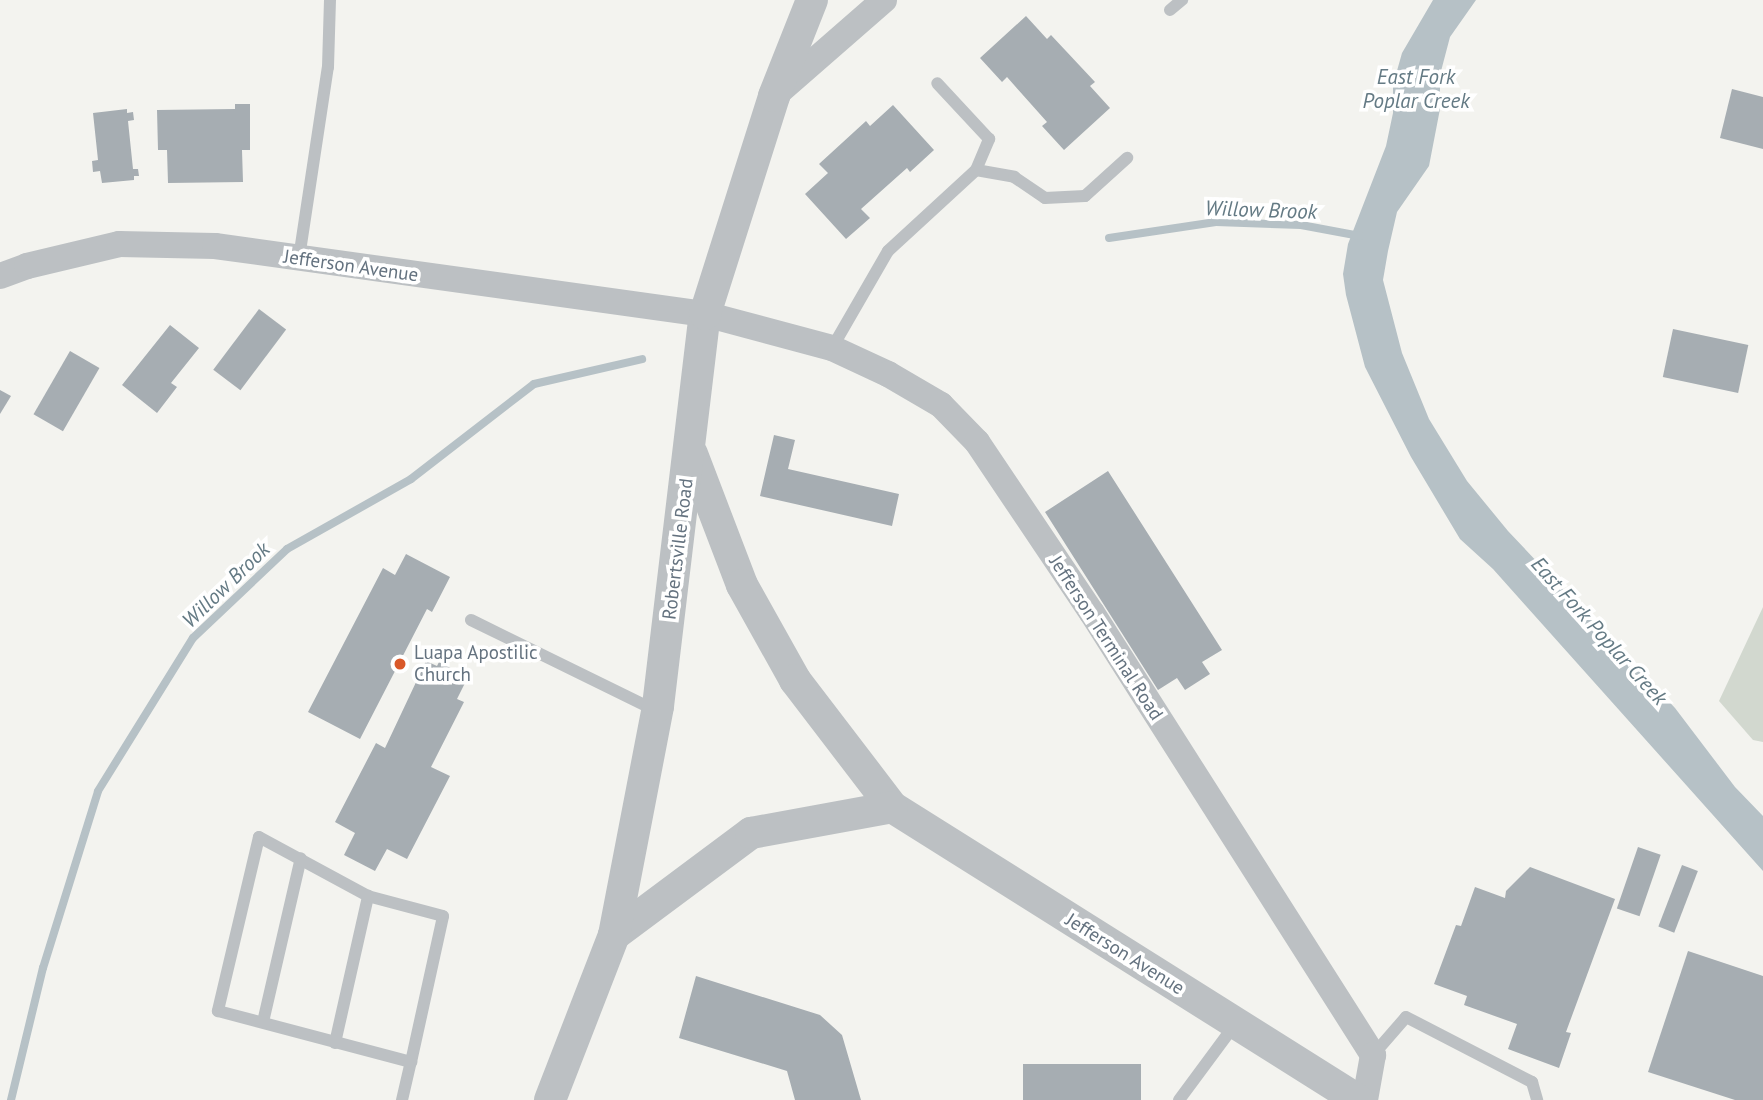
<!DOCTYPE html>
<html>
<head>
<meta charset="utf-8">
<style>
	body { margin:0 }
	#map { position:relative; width:1763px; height:1100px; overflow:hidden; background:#f3f3ef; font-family:"PT Sans",sans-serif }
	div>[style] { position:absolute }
	.green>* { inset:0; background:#d2d8cf }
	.water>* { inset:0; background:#b6c1c6 }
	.stream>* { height:8px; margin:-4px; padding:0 4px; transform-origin:4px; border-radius:4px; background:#b6c1c6 }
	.building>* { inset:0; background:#a6adb2; transform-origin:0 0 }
	.service>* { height:12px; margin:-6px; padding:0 6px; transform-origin:6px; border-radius:6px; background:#bcc0c3 }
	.minor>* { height:26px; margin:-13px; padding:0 13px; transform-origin:13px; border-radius:13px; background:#bcc0c3 }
	.tertiary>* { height:32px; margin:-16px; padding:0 16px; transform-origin:16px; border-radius:16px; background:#bcc0c3 }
	.dots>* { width:19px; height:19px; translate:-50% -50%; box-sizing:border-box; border:4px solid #fff; border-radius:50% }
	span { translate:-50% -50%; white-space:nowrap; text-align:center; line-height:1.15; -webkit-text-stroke:7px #fff; paint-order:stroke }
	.street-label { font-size:19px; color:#64727f }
	.poi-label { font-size:19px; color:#64727f }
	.left { translate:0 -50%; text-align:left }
	.water-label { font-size:21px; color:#647a84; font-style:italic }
</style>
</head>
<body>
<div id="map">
	<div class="green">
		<i style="clip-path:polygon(1763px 607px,1763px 742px,1753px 740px,1719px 701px)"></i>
	</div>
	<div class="water">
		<i style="clip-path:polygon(1433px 0,1476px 0,1450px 37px,1440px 75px,1440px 109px,1429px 166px,1397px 212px,1388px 251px,1383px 280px,1402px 353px,1429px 419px,1467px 481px,1508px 531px,1675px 708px,1735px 787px,1763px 816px,1763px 871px,1493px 569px,1460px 539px,1411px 457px,1365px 367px,1346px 295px,1343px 274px,1348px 244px,1386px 146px,1393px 113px,1393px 85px,1402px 53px)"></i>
	</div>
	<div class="stream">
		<i style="left:1109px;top:238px;width:108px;rotate:-8.5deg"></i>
		<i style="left:1216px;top:222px;width:85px;rotate:2deg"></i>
		<i style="left:1301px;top:225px;width:60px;rotate:10.6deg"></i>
		<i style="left:11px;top:1100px;width:136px;rotate:-76.4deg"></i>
		<i style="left:43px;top:968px;width:185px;rotate:-72.7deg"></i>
		<i style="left:98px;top:791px;width:180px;rotate:-58.2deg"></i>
		<i style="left:193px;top:638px;width:129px;rotate:-43.4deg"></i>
		<i style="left:287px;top:549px;width:142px;rotate:-29.4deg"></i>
		<i style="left:411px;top:479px;width:155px;rotate:-37.7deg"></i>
		<i style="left:534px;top:384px;width:111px;rotate:-13deg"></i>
	</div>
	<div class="building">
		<i style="clip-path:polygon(1026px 16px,1047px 39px,1051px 35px,1095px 82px,1090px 86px,1110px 108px,1064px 150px,1042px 126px,1047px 122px,1007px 77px,1002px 82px,980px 58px)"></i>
		<i style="clip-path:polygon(1732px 89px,1763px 97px,1763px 149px,1720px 138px)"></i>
		<i style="clip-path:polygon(235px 104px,250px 104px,250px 150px,242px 150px,243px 182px,168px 183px,167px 150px,158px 150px,157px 110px,235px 109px)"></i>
		<i style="clip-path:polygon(893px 105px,934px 150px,910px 172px,907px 168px,861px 209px,870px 218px,846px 239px,805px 194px,828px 173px,819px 164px,866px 121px,870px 126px)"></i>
		<i style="clip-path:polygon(127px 109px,127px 113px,133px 112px,134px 120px,128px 121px,133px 169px,138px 169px,139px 176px,134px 176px,134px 180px,102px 183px,100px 171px,93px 172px,92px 161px,98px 160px,93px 113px)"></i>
		<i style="left:259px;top:309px;width:34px;height:76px;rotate:37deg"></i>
		<i style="clip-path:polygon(170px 325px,199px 348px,171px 383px,177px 387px,157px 413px,122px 385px)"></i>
		<i style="left:1673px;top:329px;width:77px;height:49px;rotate:12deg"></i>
		<i style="left:70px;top:351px;width:34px;height:73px;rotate:30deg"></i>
		<i style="clip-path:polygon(0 390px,11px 396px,0 414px)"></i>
		<i style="clip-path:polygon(774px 435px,795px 440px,788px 469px,899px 494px,892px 526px,760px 496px)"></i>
		<i style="clip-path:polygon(1108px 471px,1222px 650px,1202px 662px,1210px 674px,1185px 690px,1177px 678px,1158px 690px,1045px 512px)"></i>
		<i style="clip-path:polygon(406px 554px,450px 577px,432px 612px,427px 609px,360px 739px,308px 712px,383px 568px,395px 575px)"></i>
		<i style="clip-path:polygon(426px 661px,437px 666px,439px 662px,468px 677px,457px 699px,464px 702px,431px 767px,450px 776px,407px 859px,387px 849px,375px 871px,344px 855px,355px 833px,335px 822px,376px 743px,385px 748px)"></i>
		<i style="left:1638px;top:847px;width:24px;height:65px;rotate:19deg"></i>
		<i style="left:1682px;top:865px;width:17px;height:66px;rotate:21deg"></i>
		<i style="clip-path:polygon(1530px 867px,1615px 899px,1566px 1032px,1571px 1033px,1559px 1068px,1508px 1049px,1517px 1024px,1464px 1005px,1467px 996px,1434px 984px,1456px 925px,1461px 926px,1475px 887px,1505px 898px,1506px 891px)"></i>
		<i style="clip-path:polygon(1688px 951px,1763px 976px,1763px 1100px,1735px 1100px,1648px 1072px)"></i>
		<i style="clip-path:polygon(696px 976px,820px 1015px,842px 1035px,861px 1100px,795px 1100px,787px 1071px,679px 1038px)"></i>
		<i style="left:1023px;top:1064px;width:118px;height:36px"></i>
	</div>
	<div class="service">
		<i style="left:1170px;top:10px;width:16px;rotate:-40deg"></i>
		<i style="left:976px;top:170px;width:39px;rotate:10deg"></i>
		<i style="left:1014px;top:177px;width:37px;rotate:34deg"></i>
		<i style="left:1045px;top:198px;width:40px;rotate:-2.9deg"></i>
		<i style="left:1085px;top:196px;width:57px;rotate:-42.1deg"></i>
		<i style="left:299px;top:258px;width:193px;rotate:-81.4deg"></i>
		<i style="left:328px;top:67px;width:67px;rotate:-88.3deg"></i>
		<i style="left:832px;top:348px;width:112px;rotate:-60deg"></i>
		<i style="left:888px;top:251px;width:120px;rotate:-42.6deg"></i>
		<i style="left:976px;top:170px;width:34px;rotate:-67deg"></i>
		<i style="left:989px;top:139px;width:76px;rotate:-132.9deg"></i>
		<i style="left:471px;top:620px;width:207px;rotate:26.1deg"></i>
		<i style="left:263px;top:1022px;width:168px;rotate:-77deg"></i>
		<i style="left:335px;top:1043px;width:151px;rotate:-77.3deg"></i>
		<i style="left:1373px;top:1055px;width:50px;rotate:-49deg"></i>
		<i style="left:1406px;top:1017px;width:142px;rotate:27.3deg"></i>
		<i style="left:1532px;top:1082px;width:19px;rotate:74deg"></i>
		<i style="left:402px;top:1100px;width:39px;rotate:-77deg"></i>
		<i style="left:411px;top:1062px;width:149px;rotate:-77.6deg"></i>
		<i style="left:443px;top:916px;width:78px;rotate:-165.1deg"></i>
		<i style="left:368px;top:896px;width:124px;rotate:-151.6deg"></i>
		<i style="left:259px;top:837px;width:179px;rotate:103.3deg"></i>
		<i style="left:218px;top:1011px;width:200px;rotate:14.8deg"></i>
		<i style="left:1179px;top:1100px;width:96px;rotate:-53.5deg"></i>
	</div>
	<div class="minor">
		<i style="left:774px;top:96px;width:146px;rotate:-41.1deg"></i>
		<i style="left:0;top:276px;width:29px;rotate:-20deg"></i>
		<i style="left:27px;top:266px;width:95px;rotate:-13.4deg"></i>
		<i style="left:119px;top:244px;width:96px;rotate:1.2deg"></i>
		<i style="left:215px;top:246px;width:495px;rotate:7.9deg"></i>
		<i style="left:705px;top:314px;width:131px;rotate:15deg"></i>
		<i style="left:832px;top:348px;width:62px;rotate:24.9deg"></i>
		<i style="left:888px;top:374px;width:61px;rotate:30.3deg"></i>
		<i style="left:941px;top:405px;width:52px;rotate:45.8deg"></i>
		<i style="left:977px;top:442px;width:206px;rotate:56.1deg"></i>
		<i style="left:1092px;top:613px;width:524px;rotate:57.55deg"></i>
		<i style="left:1373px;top:1055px;width:46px;rotate:100.1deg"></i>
	</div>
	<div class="tertiary">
		<i style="left:692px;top:454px;width:140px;rotate:69.1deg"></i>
		<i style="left:742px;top:585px;width:109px;rotate:60.8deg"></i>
		<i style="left:795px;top:680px;width:160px;rotate:52.6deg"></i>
		<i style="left:892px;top:807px;width:550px;rotate:32.16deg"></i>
		<i style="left:614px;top:935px;width:171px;rotate:-36.7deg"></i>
		<i style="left:751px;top:833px;width:143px;rotate:-10.4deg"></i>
		<i style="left:550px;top:1100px;width:177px;rotate:-68.8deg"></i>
		<i style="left:614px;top:935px;width:233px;rotate:-79.1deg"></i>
		<i style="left:658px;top:706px;width:395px;rotate:-83.2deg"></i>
		<i style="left:705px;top:314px;width:229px;rotate:-72.4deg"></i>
		<i style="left:774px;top:96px;width:103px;rotate:-68.4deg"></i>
	</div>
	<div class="dots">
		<i style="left:400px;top:664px;background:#d95829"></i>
	</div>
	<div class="street-label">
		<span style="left:351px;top:266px;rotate:8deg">Jefferson Avenue</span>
		<span style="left:678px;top:549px;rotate:-83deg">Robertsville Road</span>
		<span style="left:1106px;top:638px;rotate:57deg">Jefferson Terminal Road</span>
		<span style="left:1125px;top:954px;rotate:32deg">Jefferson Avenue</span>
	</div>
	<div class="poi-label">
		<span class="left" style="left:414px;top:664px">Luapa Apostilic<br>Church</span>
	</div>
	<div class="water-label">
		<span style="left:1416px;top:89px">East Fork<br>Poplar Creek</span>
		<span style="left:1261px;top:210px;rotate:2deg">Willow Brook</span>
		<span style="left:226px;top:585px;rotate:-44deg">Willow Brook</span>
		<span style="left:1599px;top:631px;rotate:48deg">East Fork Poplar Creek</span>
	</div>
</div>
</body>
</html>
